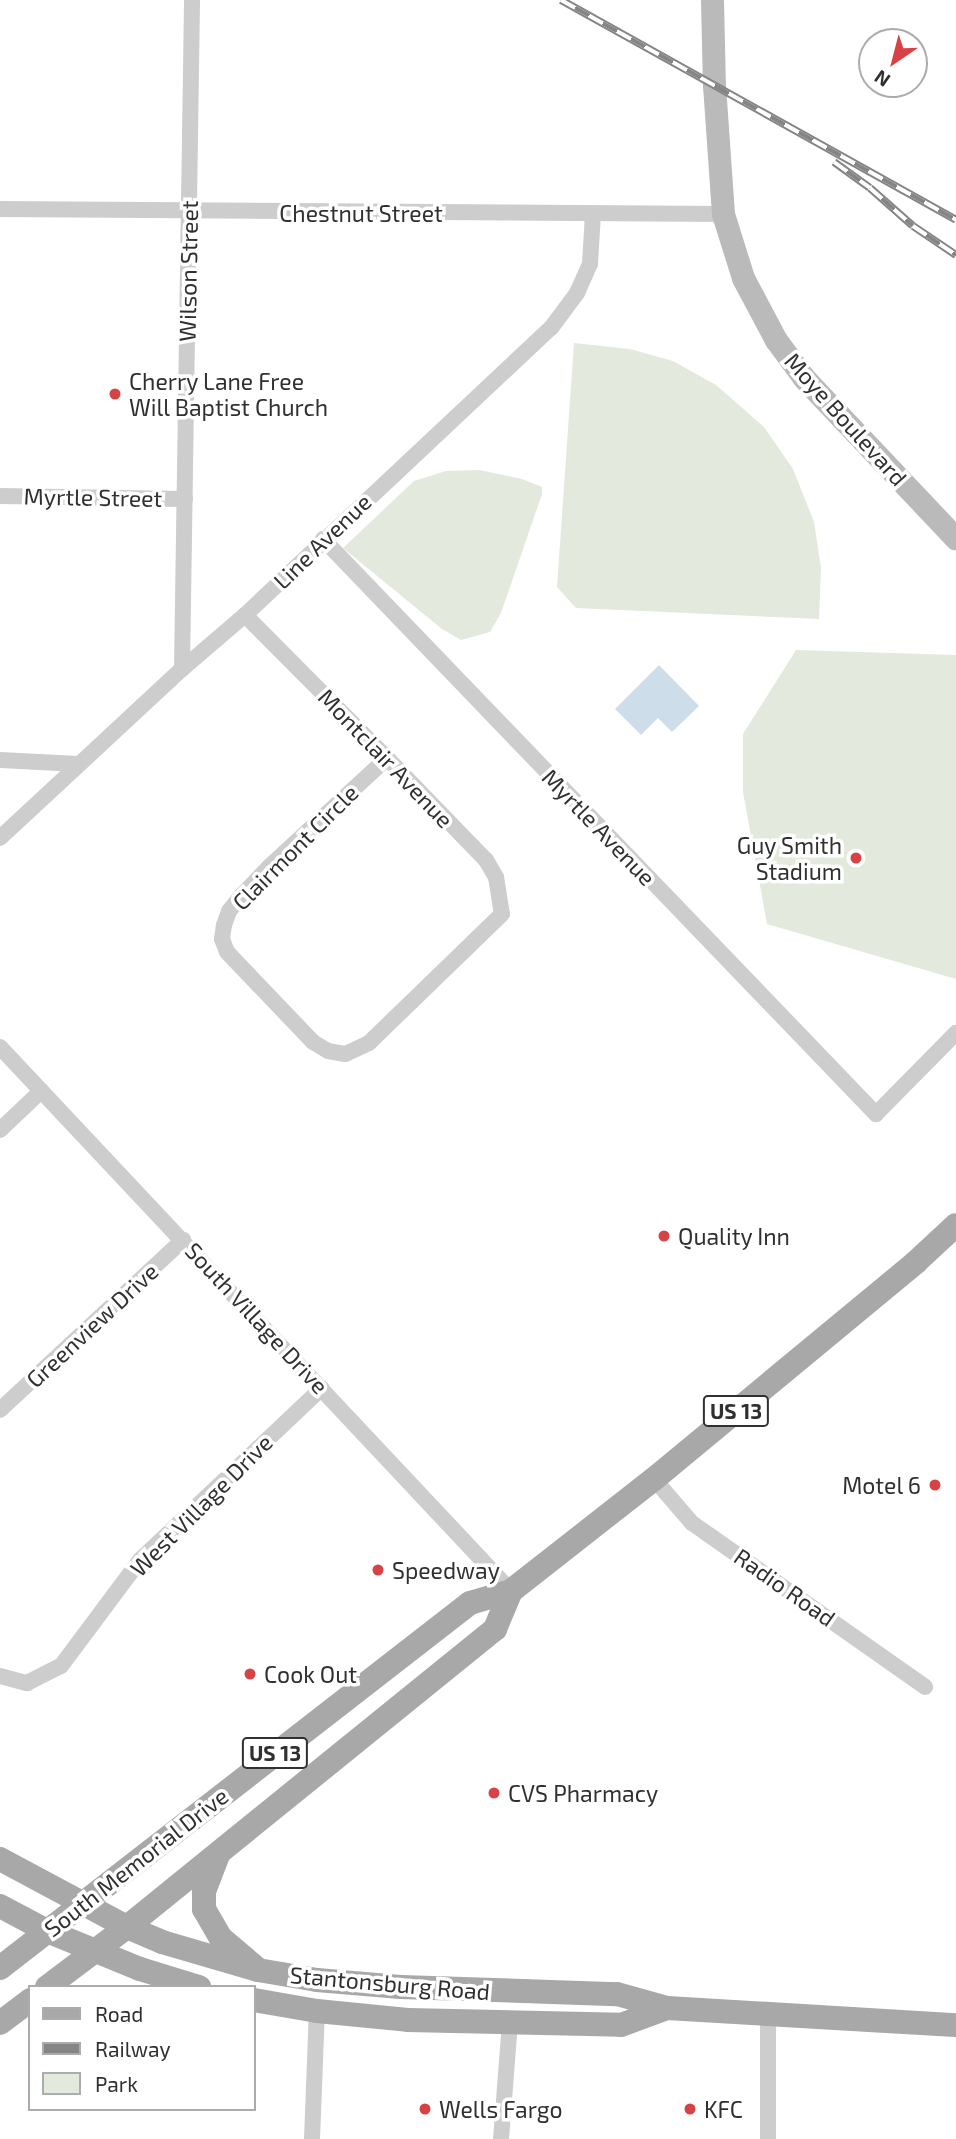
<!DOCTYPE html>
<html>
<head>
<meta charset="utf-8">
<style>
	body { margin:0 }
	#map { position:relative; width:956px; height:2139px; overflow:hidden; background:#fff; font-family:"Exo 2",sans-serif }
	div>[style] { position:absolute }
	.green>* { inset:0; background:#e3e9dd }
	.water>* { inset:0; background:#ceddea }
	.minor>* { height:16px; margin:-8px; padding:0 8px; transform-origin:8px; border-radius:8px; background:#cdcdcd }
	.secondary>* { height:23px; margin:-11.5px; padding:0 11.5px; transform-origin:11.5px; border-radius:11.5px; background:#bababa }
	.primary>* { height:24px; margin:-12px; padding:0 12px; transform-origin:12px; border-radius:12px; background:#a8a8a8 }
	.rail>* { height:8px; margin-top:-4px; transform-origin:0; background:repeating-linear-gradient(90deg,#fff 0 16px,#858585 0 32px); box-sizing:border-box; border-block:2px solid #858585 }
	.dots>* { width:19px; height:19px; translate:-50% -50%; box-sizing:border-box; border:4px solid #fff; border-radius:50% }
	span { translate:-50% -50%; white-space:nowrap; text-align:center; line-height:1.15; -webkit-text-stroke:7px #fff; paint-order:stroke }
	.shield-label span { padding:2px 5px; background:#fff; border:2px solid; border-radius:5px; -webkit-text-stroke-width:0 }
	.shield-label { font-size:21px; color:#303030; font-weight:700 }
	.street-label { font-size:23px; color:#303030 }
	.poi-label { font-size:23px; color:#303030 }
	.left { translate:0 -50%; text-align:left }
	.right { translate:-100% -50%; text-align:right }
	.legend { position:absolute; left:28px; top:1985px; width:228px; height:126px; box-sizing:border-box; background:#fff; border:2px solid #acacac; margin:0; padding:9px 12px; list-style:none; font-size:21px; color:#303030 }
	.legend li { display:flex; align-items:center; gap:14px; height:35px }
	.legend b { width:35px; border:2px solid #acacac }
	.north { position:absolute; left:858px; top:28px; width:70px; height:70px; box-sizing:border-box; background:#fff; border:2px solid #acacac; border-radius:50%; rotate:215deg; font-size:19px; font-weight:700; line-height:28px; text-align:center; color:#303030 }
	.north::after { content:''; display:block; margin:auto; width:24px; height:32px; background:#d74345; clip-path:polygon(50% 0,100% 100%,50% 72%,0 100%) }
</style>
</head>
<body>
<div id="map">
	<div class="green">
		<i style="clip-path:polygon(574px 343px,630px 349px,673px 361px,716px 385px,764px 427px,793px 469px,814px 522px,821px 568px,819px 619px,576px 608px,557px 587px)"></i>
		<i style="clip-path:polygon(480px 470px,522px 479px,542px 487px,542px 494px,501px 613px,490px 632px,461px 640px,442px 629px,343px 548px,414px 481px,446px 471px)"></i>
		<i style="clip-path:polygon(796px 650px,956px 655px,956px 979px,767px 924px,743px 792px,743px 734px)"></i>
	</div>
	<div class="water">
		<i style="clip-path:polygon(659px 665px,699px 706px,672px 732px,658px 718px,641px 735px,615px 709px)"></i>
	</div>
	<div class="minor">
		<i style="left:0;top:209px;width:723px;rotate:0.4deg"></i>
		<i style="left:0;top:496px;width:185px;rotate:0.9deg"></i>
		<i style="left:323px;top:539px;width:798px;rotate:46.12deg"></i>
		<i style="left:876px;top:1114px;width:114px;rotate:-45.4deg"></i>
		<i style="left:245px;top:615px;width:202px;rotate:45.2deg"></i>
		<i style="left:387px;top:758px;width:142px;rotate:45.9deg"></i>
		<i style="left:486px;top:860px;width:20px;rotate:60deg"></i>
		<i style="left:496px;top:877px;width:37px;rotate:81deg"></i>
		<i style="left:502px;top:914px;width:185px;rotate:135.9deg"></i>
		<i style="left:369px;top:1043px;width:26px;rotate:155deg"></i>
		<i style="left:345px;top:1054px;width:17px;rotate:-170deg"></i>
		<i style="left:328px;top:1051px;width:17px;rotate:-149deg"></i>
		<i style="left:313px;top:1042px;width:124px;rotate:-133.7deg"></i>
		<i style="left:227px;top:952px;width:14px;rotate:-111deg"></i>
		<i style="left:222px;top:939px;width:14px;rotate:-82deg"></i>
		<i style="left:224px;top:925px;width:15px;rotate:-70deg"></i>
		<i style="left:229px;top:911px;width:21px;rotate:-51deg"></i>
		<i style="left:242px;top:895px;width:39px;rotate:-46deg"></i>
		<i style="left:269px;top:867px;width:161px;rotate:-42.7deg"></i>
		<i style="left:182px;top:669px;width:669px;rotate:-89.14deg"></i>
		<i style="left:0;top:760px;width:78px;rotate:2.9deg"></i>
		<i style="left:0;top:838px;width:248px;rotate:-42.9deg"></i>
		<i style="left:182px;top:669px;width:83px;rotate:-40.6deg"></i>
		<i style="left:245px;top:615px;width:420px;rotate:-43.2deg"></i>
		<i style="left:551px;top:328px;width:44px;rotate:-53.4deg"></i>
		<i style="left:577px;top:293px;width:32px;rotate:-66deg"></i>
		<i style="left:590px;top:264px;width:50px;rotate:-86.6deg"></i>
		<i style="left:0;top:1047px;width:746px;rotate:46.79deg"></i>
		<i style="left:0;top:1130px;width:57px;rotate:-43.6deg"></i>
		<i style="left:0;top:1410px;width:250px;rotate:-42.9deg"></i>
		<i style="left:654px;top:1479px;width:58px;rotate:49.2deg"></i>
		<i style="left:692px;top:1523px;width:285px;rotate:35.1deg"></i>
		<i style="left:0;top:1676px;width:28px;rotate:15deg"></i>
		<i style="left:27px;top:1683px;width:38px;rotate:-27deg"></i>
		<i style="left:61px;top:1666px;width:132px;rotate:-53.3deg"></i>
		<i style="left:140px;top:1560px;width:250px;rotate:-43.4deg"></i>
		<i style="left:768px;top:2015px;width:124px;rotate:90deg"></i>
		<i style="left:312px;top:2139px;width:128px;rotate:-87.8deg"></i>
		<i style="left:501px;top:2139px;width:117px;rotate:-85.6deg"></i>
	</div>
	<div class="secondary">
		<i style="left:712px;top:0;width:85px;rotate:88.7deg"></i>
		<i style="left:714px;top:85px;width:129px;rotate:86deg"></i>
		<i style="left:723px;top:214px;width:67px;rotate:72.6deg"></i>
		<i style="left:743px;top:278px;width:70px;rotate:62deg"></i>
		<i style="left:776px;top:340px;width:47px;rotate:53.6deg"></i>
		<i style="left:804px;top:378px;width:221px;rotate:46.6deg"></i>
	</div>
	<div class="primary">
		<i style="left:218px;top:1855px;width:39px;rotate:111deg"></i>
		<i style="left:204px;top:1891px;width:18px;rotate:90deg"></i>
		<i style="left:204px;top:1909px;width:34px;rotate:60deg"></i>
		<i style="left:221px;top:1938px;width:45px;rotate:40.5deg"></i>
		<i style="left:0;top:1859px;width:144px;rotate:28.2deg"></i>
		<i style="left:127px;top:1927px;width:38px;rotate:23deg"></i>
		<i style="left:162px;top:1942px;width:100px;rotate:16.3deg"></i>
		<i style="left:258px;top:1970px;width:60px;rotate:9.6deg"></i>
		<i style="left:317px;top:1980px;width:84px;rotate:4.8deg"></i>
		<i style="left:401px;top:1987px;width:216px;rotate:1.9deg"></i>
		<i style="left:617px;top:1994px;width:52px;rotate:15.6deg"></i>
		<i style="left:667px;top:2008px;width:289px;rotate:3.4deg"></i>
		<i style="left:0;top:1906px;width:53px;rotate:28deg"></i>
		<i style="left:47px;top:1931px;width:100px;rotate:22.2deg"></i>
		<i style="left:140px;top:1969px;width:62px;rotate:17deg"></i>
		<i style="left:0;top:1968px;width:595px;rotate:-37.83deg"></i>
		<i style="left:470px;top:1603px;width:43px;rotate:-16.3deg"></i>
		<i style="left:511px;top:1591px;width:182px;rotate:-38.1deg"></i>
		<i style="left:654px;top:1479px;width:340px;rotate:-39.6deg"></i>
		<i style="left:916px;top:1262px;width:54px;rotate:-42.8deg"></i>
		<i style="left:47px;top:1987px;width:100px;rotate:-36.9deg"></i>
		<i style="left:127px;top:1927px;width:474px;rotate:-39deg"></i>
		<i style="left:495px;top:1629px;width:41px;rotate:-67.2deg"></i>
		<i style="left:254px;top:2000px;width:64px;rotate:9.9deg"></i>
		<i style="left:317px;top:2011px;width:91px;rotate:5.6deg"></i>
		<i style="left:408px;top:2020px;width:213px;rotate:1.3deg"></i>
		<i style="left:621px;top:2025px;width:49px;rotate:-20.3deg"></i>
		<i style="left:0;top:2023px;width:38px;rotate:-37deg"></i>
	</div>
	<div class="rail">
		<i style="left:561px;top:0;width:452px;rotate:29.1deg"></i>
		<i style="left:834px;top:162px;width:44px;rotate:35.8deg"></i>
		<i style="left:870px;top:188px;width:57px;rotate:41.5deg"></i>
		<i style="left:913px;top:226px;width:52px;rotate:34deg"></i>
	</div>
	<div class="dots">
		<i style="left:115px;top:394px;background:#d74345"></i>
		<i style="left:856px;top:858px;background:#d74345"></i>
		<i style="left:664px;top:1236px;background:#d74345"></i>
		<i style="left:935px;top:1485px;background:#d74345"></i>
		<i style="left:378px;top:1570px;background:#d74345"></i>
		<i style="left:250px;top:1674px;background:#d74345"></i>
		<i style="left:494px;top:1793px;background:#d74345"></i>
		<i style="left:425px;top:2109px;background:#d74345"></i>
		<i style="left:690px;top:2109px;background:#d74345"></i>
	</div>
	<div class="shield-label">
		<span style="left:736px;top:1411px">US 13</span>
		<span style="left:275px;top:1753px">US 13</span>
	</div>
	<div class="street-label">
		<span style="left:361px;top:213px">Chestnut Street</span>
		<span style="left:188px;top:271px;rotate:-89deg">Wilson Street</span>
		<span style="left:846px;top:419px;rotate:48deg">Moye Boulevard</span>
		<span style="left:93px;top:497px;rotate:1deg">Myrtle Street</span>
		<span style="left:322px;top:541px;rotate:-44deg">Line Avenue</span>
		<span style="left:386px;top:758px;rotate:46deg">Montclair Avenue</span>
		<span style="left:599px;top:827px;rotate:46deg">Myrtle Avenue</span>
		<span style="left:295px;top:847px;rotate:-45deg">Clairmont Circle</span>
		<span style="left:257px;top:1318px;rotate:47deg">South Village Drive</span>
		<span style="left:92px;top:1325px;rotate:-43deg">Greenview Drive</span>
		<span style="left:201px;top:1505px;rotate:-45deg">West Village Drive</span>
		<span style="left:785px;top:1587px;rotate:35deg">Radio Road</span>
		<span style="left:136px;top:1862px;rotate:-38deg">South Memorial Drive</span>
		<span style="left:390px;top:1983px;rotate:5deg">Stantonsburg Road</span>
	</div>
	<div class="poi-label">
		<span class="left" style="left:129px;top:394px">Cherry Lane Free<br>Will Baptist Church</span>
		<span class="right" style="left:842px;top:858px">Guy Smith<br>Stadium</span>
		<span class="left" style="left:678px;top:1236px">Quality Inn</span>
		<span class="right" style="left:921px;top:1485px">Motel 6</span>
		<span class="left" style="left:392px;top:1570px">Speedway</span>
		<span class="left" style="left:264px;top:1674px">Cook Out</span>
		<span class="left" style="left:508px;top:1793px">CVS Pharmacy</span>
		<span class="left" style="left:439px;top:2109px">Wells Fargo</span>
		<span class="left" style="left:704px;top:2109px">KFC</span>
	</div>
	<ul class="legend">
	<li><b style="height:9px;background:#a8a8a8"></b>Road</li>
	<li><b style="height:9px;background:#858585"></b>Railway</li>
	<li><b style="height:19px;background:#e3e9dd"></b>Park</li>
	</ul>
	<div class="north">N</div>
</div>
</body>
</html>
